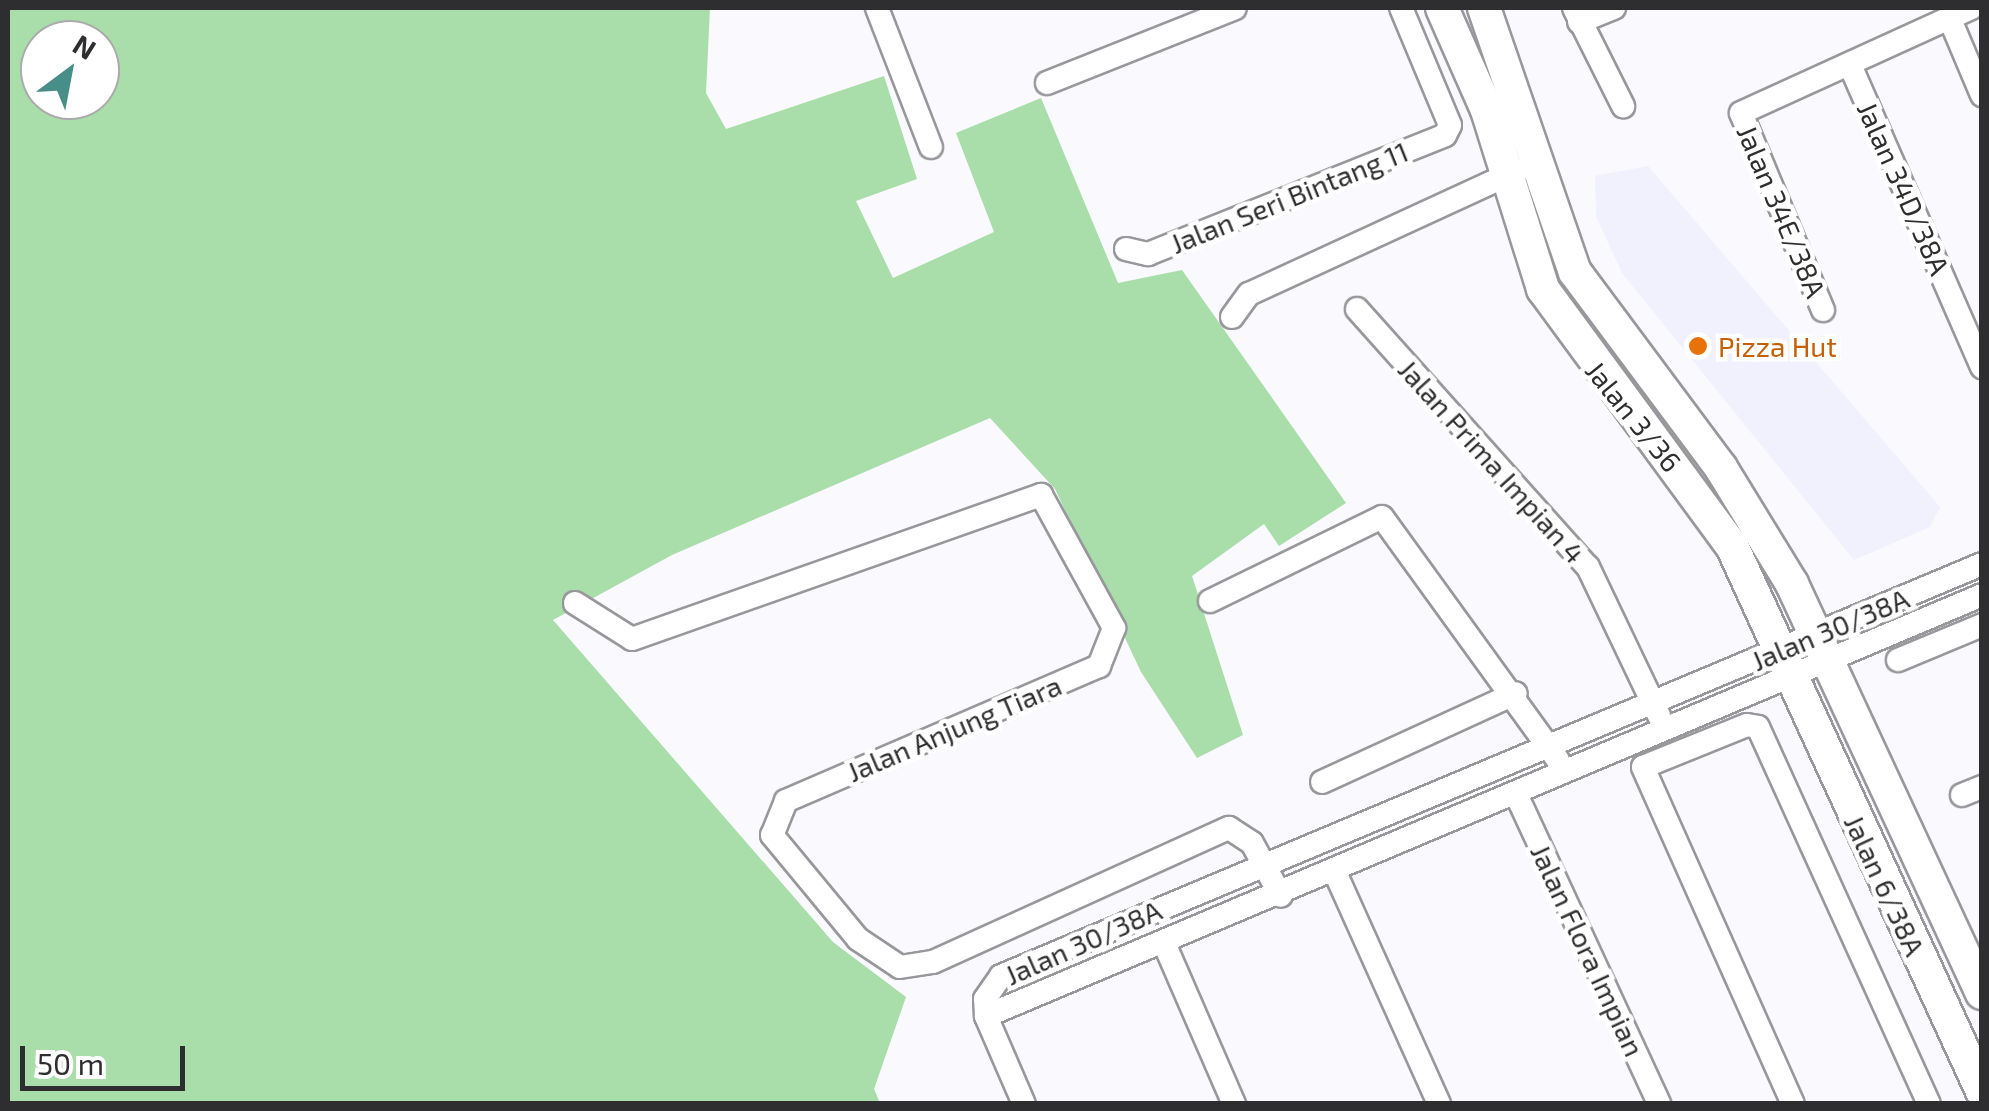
<!DOCTYPE html>
<html>
<head>
<meta charset="utf-8">
<style>
	body { margin:0 }
	#map { position:relative; width:1989px; height:1111px; overflow:hidden; background:#f9f9fe; font-family:"Exo 2",sans-serif }
	div>[style] { position:absolute }
	.built>* { inset:0; background:#f1f0fd }
	.green>* { inset:0; background:#a9ddaa }
	.roads { filter:drop-shadow(2px 0 #98989c) drop-shadow(-2px 0 #98989c) drop-shadow(0 2px #98989c) drop-shadow(0 -2px #98989c) }
	.street>* { height:22px; margin:-11px; padding:0 11px; transform-origin:11px; border-radius:11px; background:#fff }
	.secondary>* { height:32px; margin:-16px; padding:0 16px; transform-origin:16px; border-radius:16px; background:#fff }
	.dots>* { width:28px; height:28px; translate:-50% -50%; box-sizing:border-box; border:5px solid #fff; border-radius:50% }
	span { translate:-50% -50%; white-space:nowrap; text-align:center; line-height:1.15; -webkit-text-stroke:9px #fff; paint-order:stroke }
	.street-label { font-size:28px; color:#2e2e30 }
	.food-label { font-size:28px; color:#c56008 }
	.left { translate:0 -50%; text-align:left }
	.frame { position:absolute; inset:0; border:10px solid #2e2e30; pointer-events:none }
	.north { position:absolute; left:20px; top:20px; width:100px; height:100px; box-sizing:border-box; background:#fff; border:2px solid #ababac; border-radius:50%; rotate:32deg; font-size:28px; font-weight:700; line-height:40px; text-align:center; color:#2e2e30 }
	.north::after { content:''; display:block; margin:auto; width:35px; height:45px; background:#478e89; clip-path:polygon(50% 0,100% 100%,50% 72%,0 100%) }
	.scale { position:absolute; left:20px; top:1046px; width:165px; height:45px; box-sizing:border-box; border:5px solid #2e2e30; border-top:0; padding-left:12px; font-size:30px; line-height:35px; white-space:nowrap; color:#2e2e30; -webkit-text-stroke:8px #fff; paint-order:stroke }
</style>
</head>
<body>
<div id="map">
	<div class="built">
		<i style="clip-path:polygon(1648px 166px,1940px 507px,1930px 527px,1854px 560px,1622px 273px,1596px 216px,1595px 176px)"></i>
	</div>
	<div class="green">
		<i style="clip-path:polygon(evenodd,8px 8px,710px 8px,706px 93px,726px 129px,884px 76px,917px 179px,856px 201px,893px 278px,994px 232px,956px 133px,1041px 98px,1118px 283px,1182px 270px,1346px 503px,1279px 546px,1264px 524px,1192px 576px,1243px 735px,1197px 758px,1141px 672px,1055px 489px,990px 418px,672px 555px,553px 620px,833px 942px,906px 997px,874px 1089px,880px 1103px,8px 1103px,8px 8px,40px 40px,100px 40px,100px 100px,40px 100px,40px 40px)"></i>
	</div>
	<div class="roads">
		<div class="street">
			<i style="left:877px;top:8px;width:149px;rotate:68.8deg"></i>
			<i style="left:1574px;top:8px;width:110px;rotate:63.4deg"></i>
			<i style="left:1949px;top:17px;width:85px;rotate:67.1deg"></i>
			<i style="left:1579px;top:22px;width:38px;rotate:-22deg"></i>
			<i style="left:1850px;top:65px;width:330px;rotate:66.4deg"></i>
			<i style="left:1047px;top:83px;width:202px;rotate:-21.7deg"></i>
			<i style="left:1126px;top:249px;width:23px;rotate:13deg"></i>
			<i style="left:1148px;top:254px;width:320px;rotate:-21.8deg"></i>
			<i style="left:1445px;top:135px;width:11px;rotate:-63deg"></i>
			<i style="left:1450px;top:125px;width:127px;rotate:-112.7deg"></i>
			<i style="left:1357px;top:309px;width:346px;rotate:48.2deg"></i>
			<i style="left:1588px;top:567px;width:165px;rotate:64.5deg"></i>
			<i style="left:1823px;top:310px;width:213px;rotate:-112.6deg"></i>
			<i style="left:1741px;top:113px;width:253px;rotate:-24.5deg"></i>
			<i style="left:1232px;top:317px;width:29px;rotate:-54deg"></i>
			<i style="left:1249px;top:294px;width:296px;rotate:-24.7deg"></i>
			<i style="left:1210px;top:601px;width:191px;rotate:-26deg"></i>
			<i style="left:1382px;top:517px;width:300px;rotate:54.1deg"></i>
			<i style="left:575px;top:603px;width:67px;rotate:32.3deg"></i>
			<i style="left:632px;top:639px;width:434px;rotate:-19.4deg"></i>
			<i style="left:1041px;top:495px;width:152px;rotate:61.2deg"></i>
			<i style="left:1114px;top:628px;width:41px;rotate:111.5deg"></i>
			<i style="left:1099px;top:666px;width:341px;rotate:156.7deg"></i>
			<i style="left:786px;top:801px;width:37px;rotate:112deg"></i>
			<i style="left:772px;top:835px;width:135px;rotate:50.4deg"></i>
			<i style="left:858px;top:939px;width:50px;rotate:33.7deg"></i>
			<i style="left:900px;top:967px;width:33px;rotate:-9deg"></i>
			<i style="left:933px;top:962px;width:325px;rotate:-24.4deg"></i>
			<i style="left:1229px;top:828px;width:27px;rotate:33deg"></i>
			<i style="left:1252px;top:843px;width:60px;rotate:61.3deg"></i>
			<i style="left:1898px;top:660px;width:91px;rotate:-22.6deg"></i>
			<i style="left:1322px;top:782px;width:213px;rotate:-24.6deg"></i>
			<i style="left:1962px;top:795px;width:22px;rotate:-22deg"></i>
			<i style="left:1517px;top:796px;width:339px;rotate:65.2deg"></i>
			<i style="left:1334px;top:870px;width:256px;rotate:65.8deg"></i>
			<i style="left:1164px;top:943px;width:176px;rotate:66.5deg"></i>
			<i style="left:986px;top:1016px;width:1081px;rotate:-22.91deg"></i>
			<i style="left:1024px;top:1104px;width:96px;rotate:-113.4deg"></i>
			<i style="left:986px;top:1016px;width:17px;rotate:-93deg"></i>
			<i style="left:985px;top:999px;width:28px;rotate:-55deg"></i>
			<i style="left:1001px;top:976px;width:1064px;rotate:-22.78deg"></i>
			<i style="left:1793px;top:1104px;width:369px;rotate:-114deg"></i>
			<i style="left:1643px;top:767px;width:112px;rotate:-22deg"></i>
			<i style="left:1747px;top:725px;width:11px;rotate:10deg"></i>
			<i style="left:1758px;top:727px;width:414px;rotate:65.6deg"></i>
		</div>
		<div class="secondary">
			<i style="left:1442px;top:8px;width:111px;rotate:66.2deg"></i>
			<i style="left:1487px;top:110px;width:188px;rotate:72.6deg"></i>
			<i style="left:1543px;top:289px;width:319px;rotate:53.7deg"></i>
			<i style="left:1732px;top:546px;width:600px;rotate:65.36deg"></i>
			<i style="left:1484px;top:8px;width:279px;rotate:71deg"></i>
			<i style="left:1575px;top:272px;width:244px;rotate:53.3deg"></i>
			<i style="left:1721px;top:468px;width:136px;rotate:58.5deg"></i>
			<i style="left:1792px;top:584px;width:451px;rotate:65.1deg"></i>
		</div>
	</div>
	<div class="dots">
		<i style="left:1698px;top:346px;background:#e8710a"></i>
	</div>
	<div class="street-label">
		<span style="left:1904px;top:188px;rotate:66deg">Jalan 34D/38A</span>
		<span style="left:1289px;top:197px;rotate:-22deg">Jalan Seri Bintang 11</span>
		<span style="left:1782px;top:211px;rotate:67deg">Jalan 34E/38A</span>
		<span style="left:1634px;top:416px;rotate:51deg">Jalan 3/36</span>
		<span style="left:1492px;top:461px;rotate:48deg">Jalan Prima Impian 4</span>
		<span style="left:1830px;top:629px;rotate:-23deg">Jalan 30/38A</span>
		<span style="left:954px;top:728px;rotate:-23deg">Jalan Anjung Tiara</span>
		<span style="left:1885px;top:885px;rotate:65deg">Jalan 6/38A</span>
		<span style="left:1083px;top:942px;rotate:-24deg">Jalan 30/38A</span>
		<span style="left:1588px;top:950px;rotate:65deg">Jalan Flora Impian</span>
	</div>
	<div class="food-label">
		<span class="left" style="left:1718px;top:346px">Pizza Hut</span>
	</div>
	<div class="frame"></div>
	<div class="north">N</div>
	<div class="scale">50 m</div>
</div>
</body>
</html>
